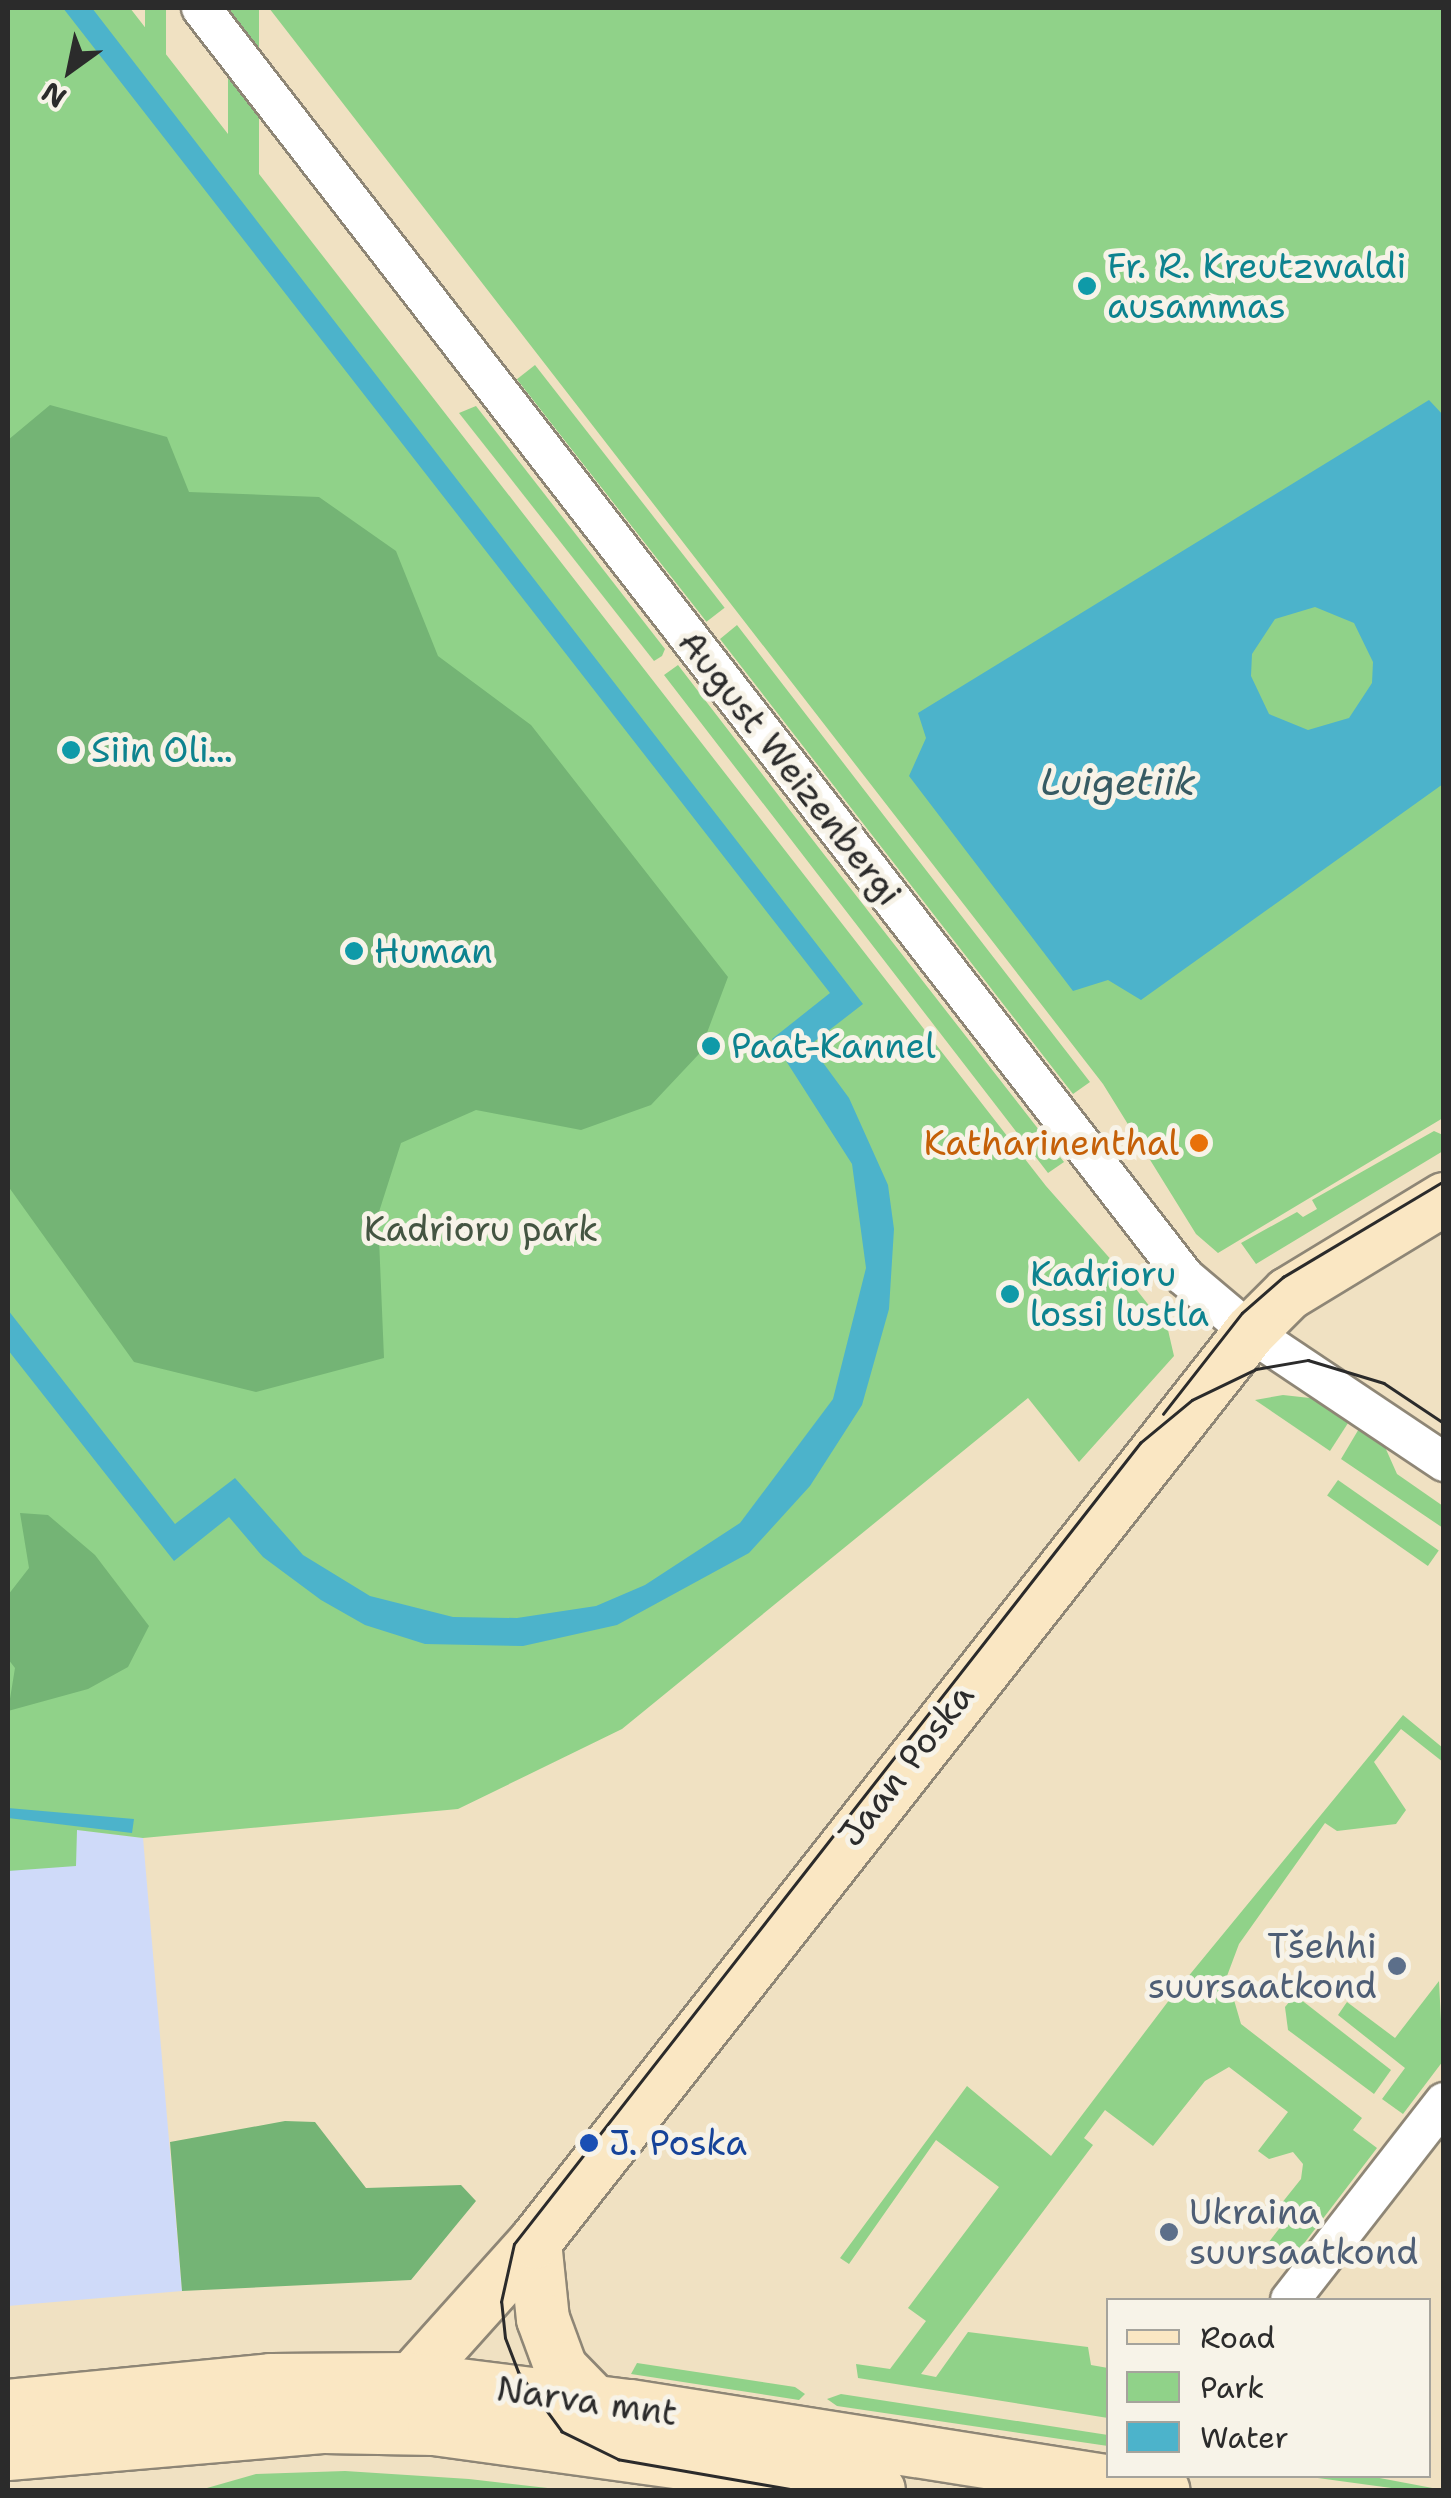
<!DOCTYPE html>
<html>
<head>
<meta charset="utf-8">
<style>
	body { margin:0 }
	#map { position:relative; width:1451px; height:2498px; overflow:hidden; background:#f0e1c2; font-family:"Shantell Sans",sans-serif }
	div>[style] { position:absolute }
	.built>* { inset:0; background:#cfdaf9 }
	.green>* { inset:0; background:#90d289; transform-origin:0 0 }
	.forest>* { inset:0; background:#74b475 }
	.water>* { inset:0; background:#4cb3cb }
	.roads { filter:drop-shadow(2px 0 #8e8676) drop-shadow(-2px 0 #8e8676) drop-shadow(0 2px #8e8676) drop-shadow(0 -2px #8e8676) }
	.street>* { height:38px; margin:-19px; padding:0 19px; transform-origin:19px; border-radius:19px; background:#fff }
	.secondary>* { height:52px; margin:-26px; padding:0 26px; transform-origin:26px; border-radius:26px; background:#fae7c3 }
	.tram>* { height:2.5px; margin:-1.25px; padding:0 1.25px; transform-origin:1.25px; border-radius:1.25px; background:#2b2b2b }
	.dots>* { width:28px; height:28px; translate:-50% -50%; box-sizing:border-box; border:5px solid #f7f3e8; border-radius:50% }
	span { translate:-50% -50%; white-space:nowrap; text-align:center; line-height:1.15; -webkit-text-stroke:10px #f7f3e8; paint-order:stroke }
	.culture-label { font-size:35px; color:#0d838f }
	.left { translate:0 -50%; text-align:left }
	.street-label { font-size:35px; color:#2b2b2b }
	.food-label { font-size:35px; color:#c56008 }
	.right { translate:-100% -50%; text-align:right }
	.park-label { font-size:35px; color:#445542 }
	.service-label { font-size:35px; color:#4e5e75 }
	.transit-label { font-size:35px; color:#164399 }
	.water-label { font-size:38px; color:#375b63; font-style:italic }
	.frame { position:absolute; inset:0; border:10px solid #2b2b2b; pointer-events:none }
	.legend { position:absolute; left:1106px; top:2298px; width:325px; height:180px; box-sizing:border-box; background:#f7f3e8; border:2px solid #a5a39c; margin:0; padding:12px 18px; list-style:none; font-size:30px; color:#2b2b2b }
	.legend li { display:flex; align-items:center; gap:20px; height:50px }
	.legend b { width:50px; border:2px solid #a5a39c }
	.north { position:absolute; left:20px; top:20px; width:100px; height:100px; -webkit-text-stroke:8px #f7f3e8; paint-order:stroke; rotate:213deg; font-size:28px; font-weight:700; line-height:40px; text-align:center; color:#2b2b2b }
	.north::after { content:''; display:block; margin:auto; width:35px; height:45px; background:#2b2b2b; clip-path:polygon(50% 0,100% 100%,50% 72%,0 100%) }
</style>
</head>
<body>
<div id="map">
	<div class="built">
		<i style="clip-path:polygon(8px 1821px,143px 1838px,182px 2291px,8px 2306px)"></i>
	</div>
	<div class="green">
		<i style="clip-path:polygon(8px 8px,130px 8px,1046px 1186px,1129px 1280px,1168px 1330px,1174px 1356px,1079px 1462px,1028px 1398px,622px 1729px,458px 1809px,143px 1838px,77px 1830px,76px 1866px,8px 1871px)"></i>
		<i style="left:145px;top:8px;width:21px;height:500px"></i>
		<i style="left:228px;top:8px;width:31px;height:456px"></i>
		<i style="clip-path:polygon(269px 8px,1443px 8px,1443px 1118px,1218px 1253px,1196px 1234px,1103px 1084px)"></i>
		<i style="left:535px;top:365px;width:308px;height:23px;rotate:52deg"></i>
		<i style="clip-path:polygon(476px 406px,665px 649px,662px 656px,654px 661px,459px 413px)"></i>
		<i style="clip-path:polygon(737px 625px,912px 852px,1090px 1082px,1073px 1094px,720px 639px)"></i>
		<i style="clip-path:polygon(678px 665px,819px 848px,1064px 1162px,1048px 1173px,664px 675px)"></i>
		<i style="clip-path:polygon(1434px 1131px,1443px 1135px,1443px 1151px,1256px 1264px,1241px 1243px,1297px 1212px,1303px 1217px,1317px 1209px,1312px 1200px)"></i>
		<i style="clip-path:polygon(1283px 1395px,1319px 1399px,1350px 1420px,1330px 1451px,1255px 1400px)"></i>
		<i style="clip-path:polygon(1360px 1427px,1385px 1447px,1397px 1474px,1443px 1506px,1443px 1528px,1341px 1459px)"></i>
		<i style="left:1338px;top:1480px;width:123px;height:19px;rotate:35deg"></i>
		<i style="clip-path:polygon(1403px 1715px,1443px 1748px,1443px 1762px,1401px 1729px,1374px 1762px,1406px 1810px,1396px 1824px,1337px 1831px,1325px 1823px,1239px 1944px,1227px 1976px,1241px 2024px,1362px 2118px,1353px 2130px,1377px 2148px,1289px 2263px,1265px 2247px,1292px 2212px,1281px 2204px,1301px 2179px,1303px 2164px,1293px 2152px,1269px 2159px,1258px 2151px,1288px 2112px,1229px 2067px,1205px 2081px,1153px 2146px,1105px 2110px,1084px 2138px,1093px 2145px,921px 2374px,936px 2377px,968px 2332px,1088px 2347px,1091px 2365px,1108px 2368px,1108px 2418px,858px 2378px,856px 2364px,890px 2369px,926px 2321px,908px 2308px,999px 2187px,936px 2140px,849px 2264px,840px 2258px,967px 2086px,1051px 2156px,1173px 1995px)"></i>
		<i style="clip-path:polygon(1439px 1981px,1443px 2061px,1403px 2114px,1382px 2099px,1405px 2068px,1338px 2015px,1347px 2002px,1395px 2038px)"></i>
		<i style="clip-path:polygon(1295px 1995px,1391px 2070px,1374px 2094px,1288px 2030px,1285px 2007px)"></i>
		<i style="clip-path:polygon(637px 2363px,795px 2387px,805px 2394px,799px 2400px,631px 2374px)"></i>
		<i style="clip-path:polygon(841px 2394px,1108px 2435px,1108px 2446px,837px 2406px,827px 2399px)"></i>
		<i style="clip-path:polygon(345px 2471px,469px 2479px,565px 2490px,200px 2490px,256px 2474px)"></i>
		<i style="clip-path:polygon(1303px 2476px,1369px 2476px,1443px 2490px,1406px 2490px)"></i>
	</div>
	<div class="forest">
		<i style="clip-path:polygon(50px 405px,167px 437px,189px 492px,319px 497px,396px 551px,438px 656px,531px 725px,728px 977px,699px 1054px,651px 1105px,581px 1130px,476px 1110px,401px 1143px,378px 1215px,384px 1358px,256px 1392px,134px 1362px,8px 1186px,8px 440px)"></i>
		<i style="clip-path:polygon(20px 1513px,48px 1515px,95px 1555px,149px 1626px,128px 1667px,88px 1689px,8px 1711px,15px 1668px,8px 1659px,8px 1595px,29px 1568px)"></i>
		<i style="clip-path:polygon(285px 2121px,315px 2122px,366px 2188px,461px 2185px,476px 2201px,411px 2280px,182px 2291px,170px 2142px)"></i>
	</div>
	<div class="water">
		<i style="clip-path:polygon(63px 8px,92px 8px,863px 1004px,810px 1045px,849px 1098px,888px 1185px,894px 1229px,889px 1309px,862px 1405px,810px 1486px,749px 1553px,617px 1625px,523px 1646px,425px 1644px,365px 1625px,321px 1600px,263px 1557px,229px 1517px,174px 1561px,8px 1350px,8px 1310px,175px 1524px,235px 1478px,303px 1555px,370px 1596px,453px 1617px,517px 1618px,596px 1606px,645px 1585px,740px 1523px,833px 1399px,866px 1268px,852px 1164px,772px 1039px,830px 993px)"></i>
		<i style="clip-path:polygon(evenodd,1429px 400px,1444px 416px,1443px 784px,1141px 1000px,1108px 980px,1073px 991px,909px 776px,926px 738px,918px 713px,1429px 400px,1315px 607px,1354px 623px,1373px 662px,1372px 683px,1349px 718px,1308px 730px,1269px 714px,1251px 676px,1252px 654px,1275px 619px,1315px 607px)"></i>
		<i style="clip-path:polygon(8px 1808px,134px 1819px,132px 1833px,8px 1818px)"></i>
	</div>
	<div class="roads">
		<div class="street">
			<i style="left:201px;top:8px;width:1606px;rotate:52.21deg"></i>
			<i style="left:1185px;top:1277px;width:85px;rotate:40.2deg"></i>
			<i style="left:1250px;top:1332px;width:234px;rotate:33.8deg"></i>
			<i style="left:1290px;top:2300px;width:251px;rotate:-52.1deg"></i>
		</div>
		<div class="secondary">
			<i style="left:535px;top:2242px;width:77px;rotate:84.1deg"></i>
			<i style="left:543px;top:2319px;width:52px;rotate:69.8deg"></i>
			<i style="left:561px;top:2368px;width:59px;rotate:45.7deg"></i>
			<i style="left:412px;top:2379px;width:184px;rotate:-48.1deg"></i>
			<i style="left:535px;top:2242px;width:1157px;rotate:-51.84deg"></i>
			<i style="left:1250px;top:1332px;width:54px;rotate:-45deg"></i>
			<i style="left:1288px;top:1294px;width:183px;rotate:-31.3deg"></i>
			<i style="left:8px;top:2406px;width:264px;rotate:-5.6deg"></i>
			<i style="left:271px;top:2380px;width:141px;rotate:-0.4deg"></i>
			<i style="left:412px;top:2379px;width:220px;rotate:7.1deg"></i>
			<i style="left:630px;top:2406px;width:540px;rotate:8.96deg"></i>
			<i style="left:8px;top:2454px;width:318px;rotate:-4.9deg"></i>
			<i style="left:325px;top:2427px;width:109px;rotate:1.1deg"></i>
			<i style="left:434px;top:2429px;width:449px;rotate:7.8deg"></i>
		</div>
	</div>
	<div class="tram">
		<i style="left:1163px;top:1414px;width:128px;rotate:-52deg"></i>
		<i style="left:1242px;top:1313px;width:55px;rotate:-41.3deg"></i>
		<i style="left:1283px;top:1277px;width:187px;rotate:-30.8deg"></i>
		<i style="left:793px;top:2490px;width:177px;rotate:-170.2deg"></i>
		<i style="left:619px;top:2460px;width:64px;rotate:-153.8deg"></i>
		<i style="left:562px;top:2432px;width:74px;rotate:-126.3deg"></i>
		<i style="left:518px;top:2372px;width:36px;rotate:-111deg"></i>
		<i style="left:505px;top:2338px;width:36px;rotate:-96deg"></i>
		<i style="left:501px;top:2302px;width:59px;rotate:-77.4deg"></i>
		<i style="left:514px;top:2244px;width:1017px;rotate:-51.99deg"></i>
		<i style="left:1140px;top:1443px;width:67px;rotate:-39.6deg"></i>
		<i style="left:1192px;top:1400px;width:71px;rotate:-25.8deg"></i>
		<i style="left:1256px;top:1369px;width:53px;rotate:-9.8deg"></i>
		<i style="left:1308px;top:1360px;width:79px;rotate:16.8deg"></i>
		<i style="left:1384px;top:1383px;width:72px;rotate:33.7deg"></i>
	</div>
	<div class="dots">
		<i style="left:1087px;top:286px;background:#0f9aa8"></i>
		<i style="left:71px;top:750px;background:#0f9aa8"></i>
		<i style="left:354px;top:951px;background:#0f9aa8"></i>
		<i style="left:711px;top:1046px;background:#0f9aa8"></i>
		<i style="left:1199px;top:1143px;background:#e8710a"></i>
		<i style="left:1010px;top:1294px;background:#0f9aa8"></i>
		<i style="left:1397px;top:1966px;background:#5c6f8a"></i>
		<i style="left:589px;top:2143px;background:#1a4fb4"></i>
		<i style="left:1169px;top:2232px;background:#5c6f8a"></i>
	</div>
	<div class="culture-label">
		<span class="left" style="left:1107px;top:286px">Fr. R. Kreutzwaldi<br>ausammas</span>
		<span class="left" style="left:91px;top:750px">Siin Oli...</span>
		<span class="left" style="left:374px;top:951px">Human</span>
		<span class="left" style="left:731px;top:1046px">Paat-Kannel</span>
		<span class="left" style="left:1030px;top:1294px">Kadrioru<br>lossi lustla</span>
	</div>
	<div class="street-label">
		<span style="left:790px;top:768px;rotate:52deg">August Weizenbergi</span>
		<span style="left:906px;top:1765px;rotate:-52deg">Jaan Poska</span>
		<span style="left:587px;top:2401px;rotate:8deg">Narva mnt</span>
	</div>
	<div class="food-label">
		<span class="right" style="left:1179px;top:1143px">Katharinenthal</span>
	</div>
	<div class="park-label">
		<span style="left:481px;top:1229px">Kadrioru park</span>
	</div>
	<div class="service-label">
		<span class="right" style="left:1377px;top:1966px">Tšehhi<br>suursaatkond</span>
		<span class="left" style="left:1189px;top:2232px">Ukraina<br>suursaatkond</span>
	</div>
	<div class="transit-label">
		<span class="left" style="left:609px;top:2143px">J. Poska</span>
	</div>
	<div class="water-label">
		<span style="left:1118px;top:782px">Luigetiik</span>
	</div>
	<div class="frame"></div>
	<ul class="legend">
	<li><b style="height:12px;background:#fae7c3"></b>Road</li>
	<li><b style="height:28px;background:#90d289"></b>Park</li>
	<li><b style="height:28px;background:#4cb3cb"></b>Water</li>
	</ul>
	<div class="north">N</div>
</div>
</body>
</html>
